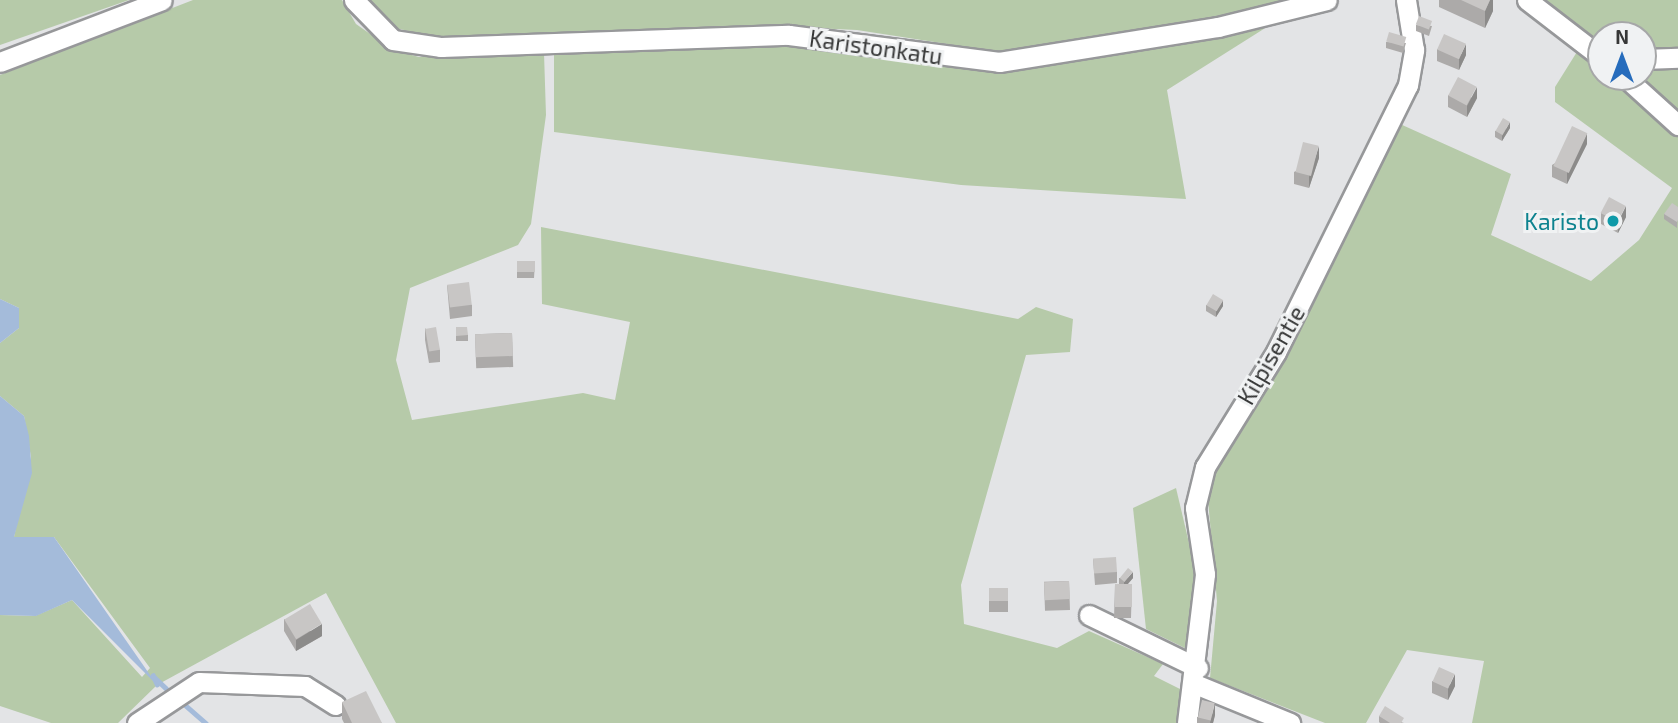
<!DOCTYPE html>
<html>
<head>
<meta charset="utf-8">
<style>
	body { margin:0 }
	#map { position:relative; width:1678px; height:723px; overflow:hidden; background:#e3e4e6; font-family:"Exo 2",sans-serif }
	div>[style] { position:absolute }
	.green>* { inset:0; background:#b6caa9 }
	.water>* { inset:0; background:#a4bbda }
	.stream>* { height:4.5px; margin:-2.25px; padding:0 2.25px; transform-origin:2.25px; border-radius:2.25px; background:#a4bbda }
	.roads { filter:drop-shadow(2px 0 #97989a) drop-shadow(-2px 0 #97989a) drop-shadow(0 2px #97989a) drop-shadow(0 -2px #97989a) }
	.minor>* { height:19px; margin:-9.5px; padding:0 9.5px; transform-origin:9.5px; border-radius:9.5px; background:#fff }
	.wall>* { inset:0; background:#acaaa9; transform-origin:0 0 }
	.shaded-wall>* { inset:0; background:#8c8b8a }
	.building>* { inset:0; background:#c8c6c5; transform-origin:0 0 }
	.dots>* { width:19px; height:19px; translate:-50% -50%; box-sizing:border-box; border:4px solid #f0f2f3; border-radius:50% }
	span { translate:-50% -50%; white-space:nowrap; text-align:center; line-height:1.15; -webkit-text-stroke:6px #f0f2f3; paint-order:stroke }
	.street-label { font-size:23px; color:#363737 }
	.culture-label { font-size:23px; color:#0d838f }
	.right { translate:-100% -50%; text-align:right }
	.north { position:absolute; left:1587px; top:21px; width:70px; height:70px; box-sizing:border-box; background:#f0f2f3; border:2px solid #a6a7a8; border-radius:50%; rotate:0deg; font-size:19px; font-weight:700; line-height:28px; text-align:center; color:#363737 }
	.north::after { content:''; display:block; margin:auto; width:24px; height:32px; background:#266cbc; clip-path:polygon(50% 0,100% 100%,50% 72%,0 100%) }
</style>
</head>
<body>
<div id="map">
	<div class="green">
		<i style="clip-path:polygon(0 0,129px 0,0 45px)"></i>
		<i style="clip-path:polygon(193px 0,342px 0,356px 24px,393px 50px,419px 57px,544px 53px,546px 115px,531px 224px,518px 245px,410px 288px,396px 360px,412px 420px,583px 393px,615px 400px,630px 322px,542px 304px,541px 227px,1018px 319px,1036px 307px,1073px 319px,1070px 352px,1026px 355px,961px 585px,964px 624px,1057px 648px,1089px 631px,1163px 664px,1154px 676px,1186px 692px,1178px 723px,396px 723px,326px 593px,157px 685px,118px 723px,51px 723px,0 706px,0 615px,35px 616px,72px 600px,142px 677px,150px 668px,54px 537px,14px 537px,31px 457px,24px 416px,0 396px,0 343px,19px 328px,19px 308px,0 299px,0 75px)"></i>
		<i style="clip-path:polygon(367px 0,1290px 0,1217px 21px,999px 52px,857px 30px,769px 26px,435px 37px,395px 28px)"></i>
		<i style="clip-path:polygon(1539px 0,1678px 0,1678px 53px,1643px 53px,1643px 35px,1601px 35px,1601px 48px)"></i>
		<i style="clip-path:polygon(1270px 25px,1167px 90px,1186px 199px,961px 185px,554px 132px,554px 53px,798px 42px,1002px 71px)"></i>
		<i style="clip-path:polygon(1580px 47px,1601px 65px,1601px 77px,1614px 77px,1678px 135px,1678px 723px,1472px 723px,1484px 661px,1407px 650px,1366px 723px,1325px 723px,1210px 678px,1217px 601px,1208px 500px,1218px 466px,1286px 354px,1400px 124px,1511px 174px,1491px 235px,1591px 281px,1639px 240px,1672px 188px,1555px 102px,1555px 87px)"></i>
		<i style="clip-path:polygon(1678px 62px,1678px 116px,1638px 77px,1643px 65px)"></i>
		<i style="clip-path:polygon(1176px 488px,1198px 581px,1191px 651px,1146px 629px,1133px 508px)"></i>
	</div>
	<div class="water">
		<i style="clip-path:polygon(0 299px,19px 308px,19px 328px,0 343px)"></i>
		<i style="clip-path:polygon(0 396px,24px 416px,29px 436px,32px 473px,14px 537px,54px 537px,157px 685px,72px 600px,36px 616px,0 615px)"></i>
	</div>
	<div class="stream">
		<i style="left:157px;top:685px;width:10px;rotate:-114deg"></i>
		<i style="left:153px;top:676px;width:18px;rotate:43deg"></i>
		<i style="left:184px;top:704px;width:29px;rotate:41deg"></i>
	</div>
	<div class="roads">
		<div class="minor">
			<i style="left:354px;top:0;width:56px;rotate:45.7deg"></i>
			<i style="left:393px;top:40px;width:49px;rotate:8.3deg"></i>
			<i style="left:441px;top:47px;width:348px;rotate:-2deg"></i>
			<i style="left:789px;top:35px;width:212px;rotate:7.3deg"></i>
			<i style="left:999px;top:62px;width:222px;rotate:-9.1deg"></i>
			<i style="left:1218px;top:27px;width:112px;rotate:-13.9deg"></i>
			<i style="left:1527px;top:0;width:93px;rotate:37.6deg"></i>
			<i style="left:1643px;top:59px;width:35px;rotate:-2deg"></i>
			<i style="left:0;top:62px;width:173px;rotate:-20.9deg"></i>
			<i style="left:1625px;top:77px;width:72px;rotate:42.2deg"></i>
			<i style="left:1089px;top:615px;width:121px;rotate:25.9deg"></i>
			<i style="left:1195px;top:684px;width:103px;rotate:22.3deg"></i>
			<i style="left:137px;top:723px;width:74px;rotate:-33.5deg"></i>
			<i style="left:199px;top:682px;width:106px;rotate:2.2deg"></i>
			<i style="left:305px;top:686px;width:36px;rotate:32deg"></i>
			<i style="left:1187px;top:723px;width:150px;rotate:-83.1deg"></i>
			<i style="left:1205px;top:574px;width:67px;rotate:-98.6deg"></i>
			<i style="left:1195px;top:508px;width:42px;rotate:-76.3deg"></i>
			<i style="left:1205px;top:467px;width:135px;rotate:-58.3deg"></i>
			<i style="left:1276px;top:352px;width:298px;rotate:-63.7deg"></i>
			<i style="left:1408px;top:85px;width:36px;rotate:-80deg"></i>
			<i style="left:1414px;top:50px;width:51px;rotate:-99.1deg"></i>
		</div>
	</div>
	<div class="wall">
		<i style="clip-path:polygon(1439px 0,1493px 0,1493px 11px,1485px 28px,1439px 7px)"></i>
		<i style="clip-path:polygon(1416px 25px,1432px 26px,1429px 36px,1416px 31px)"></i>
		<i style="clip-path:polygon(1386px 42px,1406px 43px,1403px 53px,1386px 48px)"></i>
		<i style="clip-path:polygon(1437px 49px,1466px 55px,1459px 70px,1437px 61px)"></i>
		<i style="clip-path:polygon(1448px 95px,1477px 98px,1467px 117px,1448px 107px)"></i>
		<i style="clip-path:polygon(1510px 128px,1502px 141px,1495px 137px,1495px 131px)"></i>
		<i style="clip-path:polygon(1587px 144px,1567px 184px,1552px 177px,1552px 165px)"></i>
		<i style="clip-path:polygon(1319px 158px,1309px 188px,1294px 184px,1294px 172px)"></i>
		<i style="clip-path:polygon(1678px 207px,1677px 228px,1664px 219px,1664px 214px)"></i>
		<i style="clip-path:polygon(1601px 213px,1626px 217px,1618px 233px,1601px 224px)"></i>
		<i style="clip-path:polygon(535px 261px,534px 278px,517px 278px,517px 272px)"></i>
		<i style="clip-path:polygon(447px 285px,472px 305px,472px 316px,450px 319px)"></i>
		<i style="clip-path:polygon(1206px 305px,1223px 306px,1216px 317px,1206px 311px)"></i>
		<i style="clip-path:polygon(456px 327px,468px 335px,468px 341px,456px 341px)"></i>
		<i style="clip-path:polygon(425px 328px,440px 350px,440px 362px,429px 363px,425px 340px)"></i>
		<i style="left:512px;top:333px;width:34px;height:37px;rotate:88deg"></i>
		<i style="clip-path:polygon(1093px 559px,1117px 572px,1117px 583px,1095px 585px)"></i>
		<i style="clip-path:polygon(1119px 578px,1133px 578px,1128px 584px,1132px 584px,1131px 618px,1114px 618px,1115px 584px,1119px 584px)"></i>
		<i style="left:1069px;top:581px;width:29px;height:25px;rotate:88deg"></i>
		<i style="left:989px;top:588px;width:19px;height:24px"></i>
		<i style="clip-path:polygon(284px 619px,322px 636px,296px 651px,284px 631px)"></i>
		<i style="clip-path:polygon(1432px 681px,1455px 686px,1448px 700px,1432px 693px)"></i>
		<i style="clip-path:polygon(342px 702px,382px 723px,344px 723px,342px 719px)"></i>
		<i style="clip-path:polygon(1215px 715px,1213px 723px,1197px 723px,1197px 717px)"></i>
		<i style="clip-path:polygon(1379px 716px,1404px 723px,1380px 723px,1379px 722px)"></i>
	</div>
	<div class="shaded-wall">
		<i style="clip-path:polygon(1490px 0,1493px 0,1493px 11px,1485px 28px,1485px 11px)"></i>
		<i style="clip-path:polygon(1466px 44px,1466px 55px,1459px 70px,1459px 59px)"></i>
		<i style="clip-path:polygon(1477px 87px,1477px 98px,1467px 117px,1467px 106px)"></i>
		<i style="clip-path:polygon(1510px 122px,1510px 128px,1502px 141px,1502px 136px)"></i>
		<i style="clip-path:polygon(1587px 133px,1587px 144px,1567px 184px,1567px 173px)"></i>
		<i style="clip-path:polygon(1319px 146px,1319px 158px,1309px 188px,1309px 177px)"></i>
		<i style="clip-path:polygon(1626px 206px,1626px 217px,1618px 233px,1618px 222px)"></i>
		<i style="clip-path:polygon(1223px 300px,1223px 306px,1216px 317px,1216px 311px)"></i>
		<i style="clip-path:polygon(1133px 572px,1133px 578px,1124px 588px,1124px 582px)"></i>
		<i style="clip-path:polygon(322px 624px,322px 636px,296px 651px,296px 640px)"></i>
		<i style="clip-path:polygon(1455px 674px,1455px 686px,1448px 700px,1448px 689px)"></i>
		<i style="clip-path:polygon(1215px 703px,1215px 715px,1213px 723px,1210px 723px)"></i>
	</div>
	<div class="building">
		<i style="clip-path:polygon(1461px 0,1490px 0,1485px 11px)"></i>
		<i style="left:1419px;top:16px;width:14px;height:9px;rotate:21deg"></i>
		<i style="left:1389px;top:32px;width:18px;height:10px;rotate:16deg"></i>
		<i style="left:1444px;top:34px;width:24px;height:17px;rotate:24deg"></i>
		<i style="left:1458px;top:77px;width:21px;height:21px;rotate:28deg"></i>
		<i style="left:1503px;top:118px;width:8px;height:15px;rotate:30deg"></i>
		<i style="left:1572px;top:126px;width:17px;height:44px;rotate:25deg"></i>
		<i style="left:1303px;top:142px;width:16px;height:31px;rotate:14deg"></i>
		<i style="left:1609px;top:197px;width:19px;height:18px;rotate:28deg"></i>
		<i style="clip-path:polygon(1672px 203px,1678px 207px,1678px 220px,1677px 222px,1664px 214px)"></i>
		<i style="left:517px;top:261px;width:18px;height:11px"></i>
		<i style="left:469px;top:282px;width:23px;height:22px;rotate:83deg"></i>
		<i style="left:1213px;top:294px;width:12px;height:13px;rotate:31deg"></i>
		<i style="left:436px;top:327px;width:23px;height:11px;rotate:80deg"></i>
		<i style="clip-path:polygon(456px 327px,467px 327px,468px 335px,456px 336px)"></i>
		<i style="left:512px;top:333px;width:23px;height:37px;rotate:88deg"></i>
		<i style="left:1116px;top:557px;width:15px;height:23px;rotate:86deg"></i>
		<i style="left:1128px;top:568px;width:6px;height:13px;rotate:39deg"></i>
		<i style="left:1069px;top:581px;width:18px;height:25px;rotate:87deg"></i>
		<i style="left:1115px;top:584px;width:17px;height:23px"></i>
		<i style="left:989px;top:588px;width:19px;height:13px"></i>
		<i style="left:310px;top:604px;width:23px;height:30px;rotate:59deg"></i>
		<i style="left:1439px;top:667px;width:17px;height:16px;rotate:24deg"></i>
		<i style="clip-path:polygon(366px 691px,382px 723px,352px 723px,342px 702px)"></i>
		<i style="left:1202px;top:700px;width:13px;height:18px;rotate:13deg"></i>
		<i style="clip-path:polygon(1385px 706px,1404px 718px,1401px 723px,1390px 723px,1379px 716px)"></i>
	</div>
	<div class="dots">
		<i style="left:1613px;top:221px;background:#0f9aa8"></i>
	</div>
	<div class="street-label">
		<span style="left:876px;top:47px;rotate:8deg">Karistonkatu</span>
		<span style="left:1271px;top:355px;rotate:-60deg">Kilpisentie</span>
	</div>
	<div class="culture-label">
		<span class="right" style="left:1599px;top:221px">Karisto</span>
	</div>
	<div class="north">N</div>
</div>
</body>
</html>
